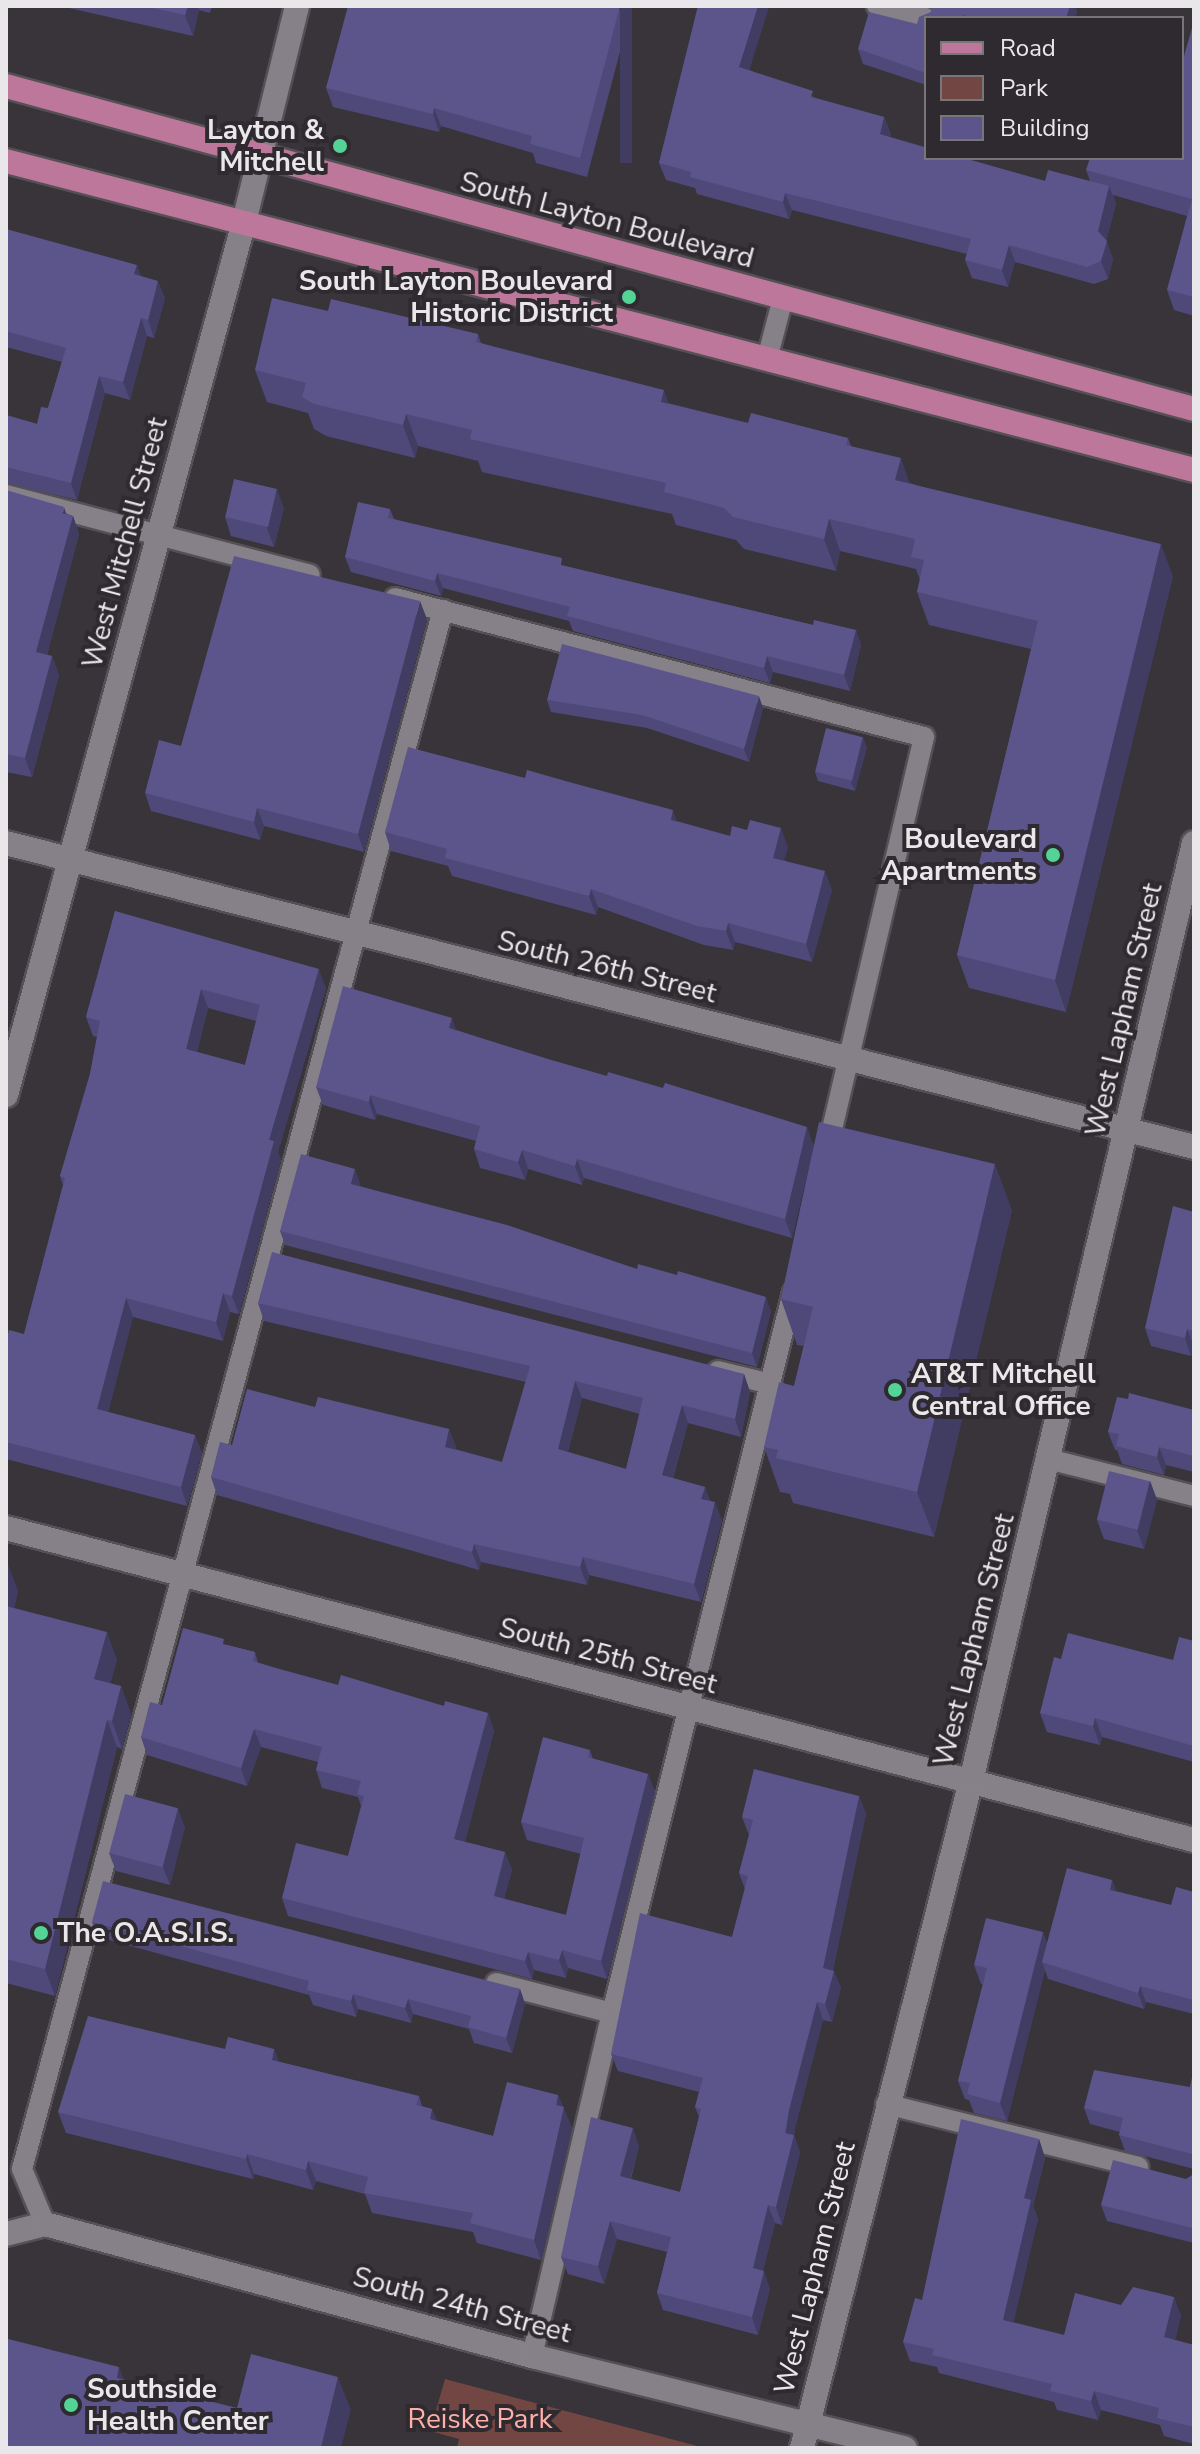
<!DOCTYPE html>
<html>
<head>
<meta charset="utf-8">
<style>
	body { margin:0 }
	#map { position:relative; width:1200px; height:2454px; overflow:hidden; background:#383439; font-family:"Nunito Sans",sans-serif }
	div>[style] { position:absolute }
	.green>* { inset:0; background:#724642 }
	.roads { filter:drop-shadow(2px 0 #555055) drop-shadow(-2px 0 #555055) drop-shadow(0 2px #555055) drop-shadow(0 -2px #555055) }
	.lane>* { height:20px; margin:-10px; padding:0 10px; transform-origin:10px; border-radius:10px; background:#868188 }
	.street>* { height:24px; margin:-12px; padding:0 12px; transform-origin:12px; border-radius:12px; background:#868188 }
	.secondary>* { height:24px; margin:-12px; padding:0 12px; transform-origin:12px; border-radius:12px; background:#868188 }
	.primary>* { height:24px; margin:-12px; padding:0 12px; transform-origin:12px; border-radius:12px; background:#bd779a }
	.wall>* { inset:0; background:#4e4978 }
	.shaded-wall>* { inset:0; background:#403c62; transform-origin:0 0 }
	.building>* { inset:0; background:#5b558c; transform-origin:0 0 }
	.dots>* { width:22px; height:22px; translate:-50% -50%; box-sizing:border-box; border:4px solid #2e2a2f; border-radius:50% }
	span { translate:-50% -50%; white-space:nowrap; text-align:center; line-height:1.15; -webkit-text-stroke:8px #2e2a2f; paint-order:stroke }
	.poi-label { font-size:28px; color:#eae7ea; font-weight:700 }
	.right { translate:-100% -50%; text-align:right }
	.left { translate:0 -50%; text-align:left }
	.street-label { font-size:28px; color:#eae7ea }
	.park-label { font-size:28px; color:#feafa8 }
	.frame { position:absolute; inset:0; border:8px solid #eae7ea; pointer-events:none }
	.legend { position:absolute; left:924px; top:16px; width:260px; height:144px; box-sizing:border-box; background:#2e2a2f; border:2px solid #79767a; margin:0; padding:10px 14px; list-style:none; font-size:24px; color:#eae7ea }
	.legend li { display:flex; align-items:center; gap:16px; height:40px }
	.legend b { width:40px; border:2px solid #79767a }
</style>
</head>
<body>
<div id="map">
	<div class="green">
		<i style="clip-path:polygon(445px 2379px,705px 2448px,457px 2448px,459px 2439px,430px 2431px)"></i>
	</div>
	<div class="roads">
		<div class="lane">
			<i style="left:877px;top:6px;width:50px;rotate:13.8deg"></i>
			<i style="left:767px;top:359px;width:63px;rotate:-75.3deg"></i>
			<i style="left:6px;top:495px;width:314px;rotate:14.7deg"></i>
			<i style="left:395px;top:598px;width:547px;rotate:14.72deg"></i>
			<i style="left:924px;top:737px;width:426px;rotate:103.2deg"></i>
			<i style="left:718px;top:1371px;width:55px;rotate:13.8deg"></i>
			<i style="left:1048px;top:1459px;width:151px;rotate:14.2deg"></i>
			<i style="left:496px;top:1983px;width:120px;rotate:14.5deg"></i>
			<i style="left:612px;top:2013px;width:743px;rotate:-75.91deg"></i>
			<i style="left:886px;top:2104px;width:260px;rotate:14deg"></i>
			<i style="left:45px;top:2224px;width:60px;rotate:-112.7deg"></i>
			<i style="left:22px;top:2169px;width:1615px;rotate:-74.89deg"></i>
			<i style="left:532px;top:2356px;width:352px;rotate:-76.9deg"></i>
		</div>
		<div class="street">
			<i style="left:6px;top:843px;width:1226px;rotate:14.35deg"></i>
			<i style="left:6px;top:1528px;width:1228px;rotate:14.72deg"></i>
			<i style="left:6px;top:2234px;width:40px;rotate:-14.4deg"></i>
			<i style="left:45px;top:2224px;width:505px;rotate:15.17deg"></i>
			<i style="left:532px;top:2356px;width:384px;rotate:13.9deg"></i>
			<i style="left:802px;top:2448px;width:688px;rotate:-75.78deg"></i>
			<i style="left:971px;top:1781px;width:964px;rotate:-76.63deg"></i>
		</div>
		<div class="secondary">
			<i style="left:6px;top:1095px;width:905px;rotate:-74.75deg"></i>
			<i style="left:244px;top:222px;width:222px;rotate:-76.2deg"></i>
		</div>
		<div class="primary">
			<i style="left:6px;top:86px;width:1231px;rotate:15.21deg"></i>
			<i style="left:6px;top:161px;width:1228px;rotate:14.58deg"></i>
		</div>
	</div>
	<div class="wall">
		<i style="clip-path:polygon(60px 6px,212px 6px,210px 13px,199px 10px,193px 36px)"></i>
		<i style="clip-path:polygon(632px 6px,587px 177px,536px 163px,533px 153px,441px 126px,439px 132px,333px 107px,326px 88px)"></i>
		<i style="clip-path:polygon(698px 6px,769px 6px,749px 70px,816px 98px,884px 117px,891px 134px,890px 137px,1045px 181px,1090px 181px,1086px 170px,1182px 158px,1194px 21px,1194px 316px,1174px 310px,1167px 290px,1187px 216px,1113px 195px,1116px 204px,1106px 241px,1113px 259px,1108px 279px,1094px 284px,1015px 262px,1008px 287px,972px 278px,965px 260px,967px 254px,792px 210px,789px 219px,697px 194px,695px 188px,666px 180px,659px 163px)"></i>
		<i style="clip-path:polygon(931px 6px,1075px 6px,1077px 12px,1075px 18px,926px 18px,926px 85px,863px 64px,858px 49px,917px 24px,931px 12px,932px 7px)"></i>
		<i style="clip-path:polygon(6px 229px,141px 276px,165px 298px,154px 338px,147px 336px,130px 400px,105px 393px,77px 500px,6px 483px,6px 415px,37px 424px,48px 408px,62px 362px,6px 347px)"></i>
		<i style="clip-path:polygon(328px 311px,478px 334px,481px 343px,668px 403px,748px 423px,848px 438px,851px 446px,910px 483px,1173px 576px,1066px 1012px,969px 988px,957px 955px,1031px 649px,929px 625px,917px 592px,920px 580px,916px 569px,840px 551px,836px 571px,744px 549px,736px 540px,676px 525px,672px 514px,482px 472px,478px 461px,418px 446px,415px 458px,326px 436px,314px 429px,308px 413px,267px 402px,255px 370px)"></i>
		<i style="clip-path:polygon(6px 490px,73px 516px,79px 534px,47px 655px,52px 656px,59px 675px,32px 777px,6px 772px)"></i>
		<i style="clip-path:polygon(284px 508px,274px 547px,231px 536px,225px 517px)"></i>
		<i style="clip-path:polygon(390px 509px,394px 519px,565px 566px,813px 625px,856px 630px,861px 645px,850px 691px,773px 672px,770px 683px,573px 631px,569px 621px,443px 588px,441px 596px,351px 572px,345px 557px)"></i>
		<i style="clip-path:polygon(427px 619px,364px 852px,264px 826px,260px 840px,151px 811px,145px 793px,181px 746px)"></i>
		<i style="clip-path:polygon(547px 700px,763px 708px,749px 762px,647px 728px,551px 712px)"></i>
		<i style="clip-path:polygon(867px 747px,855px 791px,818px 781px,815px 772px)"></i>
		<i style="clip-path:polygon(677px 821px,730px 836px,788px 847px,784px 860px,832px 890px,812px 962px,735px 942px,733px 950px,704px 945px,598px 907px,596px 915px,452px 876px,448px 866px,391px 851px,385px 832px)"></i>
		<i style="clip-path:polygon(evenodd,115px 911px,326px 988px,278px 1152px,281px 1160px,239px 1314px,230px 1312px,223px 1341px,133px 1317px,108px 1412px,195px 1435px,202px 1453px,187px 1506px,6px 1459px,6px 1342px,24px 1334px,63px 1185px,60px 1176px,90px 1074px,97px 1037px,93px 1036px,86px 1017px,115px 911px,208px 1008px,256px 1021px,245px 1065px,197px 1052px,208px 1008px)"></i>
		<i style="clip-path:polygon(456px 1030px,1012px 1210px,934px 1537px,793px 1503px,790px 1494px,780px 1492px,764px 1447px,794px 1386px,804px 1346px,797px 1345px,781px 1299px,813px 1148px,792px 1238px,584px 1178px,582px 1185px,528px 1169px,525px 1180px,480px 1168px,474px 1149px,476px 1141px,377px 1114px,375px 1120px,323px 1105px,316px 1087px)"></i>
		<i style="clip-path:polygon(360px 1183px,359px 1186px,637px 1269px,771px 1311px,757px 1367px,285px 1245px,280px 1231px)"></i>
		<i style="clip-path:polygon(1194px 1212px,1194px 1347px,1191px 1356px,1151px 1346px,1145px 1328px)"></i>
		<i style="clip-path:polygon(evenodd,258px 1303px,744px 1374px,750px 1392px,741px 1437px,688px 1423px,673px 1478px,705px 1487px,710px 1501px,722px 1520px,701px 1602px,589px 1575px,587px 1585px,481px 1562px,479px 1570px,217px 1495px,211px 1477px,232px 1445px,315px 1407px,449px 1429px,456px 1447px,455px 1449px,502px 1462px,526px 1382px,264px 1321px,258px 1303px,582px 1398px,640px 1414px,626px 1469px,568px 1452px,582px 1398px)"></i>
		<i style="clip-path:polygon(1128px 1399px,1194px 1410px,1194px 1472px,1166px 1465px,1164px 1475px,1122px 1464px,1117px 1450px,1115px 1450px,1108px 1432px)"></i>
		<i style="clip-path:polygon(1150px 1481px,1157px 1500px,1144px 1549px,1104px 1539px,1097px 1520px)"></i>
		<i style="clip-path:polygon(6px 1563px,18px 1591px,14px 1608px,117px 1660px,110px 1684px,121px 1686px,131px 1714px,122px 1749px,117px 1747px,55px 1996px,6px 1983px)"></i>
		<i style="clip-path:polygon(1194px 1641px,1194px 1762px,1102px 1737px,1100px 1745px,1047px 1732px,1040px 1713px,1061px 1659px,1173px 1660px)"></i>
		<i style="clip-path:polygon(227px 1645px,255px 1652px,258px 1663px,338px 1685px,444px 1706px,488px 1713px,494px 1731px,465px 1842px,505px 1852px,512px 1870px,504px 1899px,566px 1915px,581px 1854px,527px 1840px,521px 1822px,590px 1750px,593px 1759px,648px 1774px,655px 1792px,607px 1979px,568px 1968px,566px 1978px,534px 1970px,532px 1979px,288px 1916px,282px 1898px,348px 1856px,361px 1806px,358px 1797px,322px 1788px,316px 1770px,318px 1762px,261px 1747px,247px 1786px,147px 1755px,141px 1737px)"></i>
		<i style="clip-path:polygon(859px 1796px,866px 1814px,833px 1970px,841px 1988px,832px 2022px,823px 2020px,795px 2128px,794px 2135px,800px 2153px,782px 2225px,775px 2223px,763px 2271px,770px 2289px,758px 2335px,663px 2310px,657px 2293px,667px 2252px,617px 2239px,604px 2284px,568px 2274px,561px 2257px,639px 2146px,631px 2179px,680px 2192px,699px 2117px,695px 2107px,699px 2092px,618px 2071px,611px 2054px,732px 1937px,745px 1889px,739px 1873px,749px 1835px,742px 1817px)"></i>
		<i style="clip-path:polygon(185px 1827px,170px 1885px,116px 1871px,109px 1853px)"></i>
		<i style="clip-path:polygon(1112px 1880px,1116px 1891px,1171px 1905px,1194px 1892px,1194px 2014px,1146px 2002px,1144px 2009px,1048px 1979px,1045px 1970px,1007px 2121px,974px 2113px,969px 2100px,965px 2099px,958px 2081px,983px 1984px,981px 1984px,974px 1965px,1043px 1932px,1047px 1943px)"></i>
		<i style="clip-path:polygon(92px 1922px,520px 1989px,525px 2004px,512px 2053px,474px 2043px,469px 2029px,413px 2014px,411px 2023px,358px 2009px,356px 2017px,313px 2005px,309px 1995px,98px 1937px)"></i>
		<i style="clip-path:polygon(225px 2049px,274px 2049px,279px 2062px,419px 2096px,422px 2106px,432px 2109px,437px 2121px,493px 2136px,558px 2095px,572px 2128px,541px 2260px,477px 2243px,473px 2232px,372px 2213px,365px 2194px,316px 2181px,313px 2190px,254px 2174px,253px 2179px,66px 2133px,58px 2112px)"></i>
		<i style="clip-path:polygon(1194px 2069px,1194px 2169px,1125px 2151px,1119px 2135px,1120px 2132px,1090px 2124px,1084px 2108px,1190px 2087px)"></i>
		<i style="clip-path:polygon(1039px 2139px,1045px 2158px,1033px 2206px,1038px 2219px,1013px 2322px,1064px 2335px,1121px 2305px,1174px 2297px,1181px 2316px,1175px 2340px,1194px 2345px,1194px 2444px,1164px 2436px,1160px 2425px,1101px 2410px,1098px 2420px,1057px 2410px,1054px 2402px,939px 2373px,937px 2367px,910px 2361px,903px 2342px,922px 2300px)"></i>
		<i style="clip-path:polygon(1194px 2174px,1194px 2243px,1107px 2221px,1101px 2205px,1186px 2179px)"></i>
	</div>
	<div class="shaded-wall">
		<i style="clip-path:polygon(188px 6px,198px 6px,199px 10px,193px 36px,185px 15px)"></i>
		<i style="left:620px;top:6px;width:12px;height:157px"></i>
		<i style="clip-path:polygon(758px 6px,769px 7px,745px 84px,739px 67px)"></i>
		<i style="clip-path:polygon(1070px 6px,1075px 6px,1077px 12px,1075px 18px,1066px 18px)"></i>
		<i style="clip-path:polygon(434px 108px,441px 126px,439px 132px,433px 114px)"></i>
		<i style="clip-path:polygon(884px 117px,891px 134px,886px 152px,880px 134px)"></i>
		<i style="clip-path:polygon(1109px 186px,1116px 204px,1104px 249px,1098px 231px)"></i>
		<i style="clip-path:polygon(785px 193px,792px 210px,789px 219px,783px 202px)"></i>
		<i style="clip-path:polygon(1107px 241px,1113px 259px,1108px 279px,1101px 261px)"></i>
		<i style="clip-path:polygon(1009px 245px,1015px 262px,1008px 287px,1002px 270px)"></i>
		<i style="clip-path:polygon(137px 265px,143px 282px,134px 274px)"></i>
		<i style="clip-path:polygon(158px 281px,165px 298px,154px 338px,148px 320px)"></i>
		<i style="clip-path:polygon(141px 318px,147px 336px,130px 400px,123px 382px)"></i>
		<i style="clip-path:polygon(99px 376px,105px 393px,77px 500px,71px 483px)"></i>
		<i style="clip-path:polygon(664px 390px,675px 423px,661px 402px)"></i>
		<i style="clip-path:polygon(406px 414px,418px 446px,415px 458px,403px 425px)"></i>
		<i style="clip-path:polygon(901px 458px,912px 490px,895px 480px)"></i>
		<i style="clip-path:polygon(277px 489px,284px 508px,274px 547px,267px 528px)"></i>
		<i style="clip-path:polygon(64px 507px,70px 525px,73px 516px,79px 534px,43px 671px,36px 652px)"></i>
		<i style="clip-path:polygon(829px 519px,840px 551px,836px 571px,824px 539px)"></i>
		<i style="clip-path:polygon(1161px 544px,1173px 576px,1066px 1012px,1055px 980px)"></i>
		<i style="clip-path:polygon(437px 573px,443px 588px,441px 596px,435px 581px)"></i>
		<i style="clip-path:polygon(420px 601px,427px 619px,364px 852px,358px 834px)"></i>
		<i style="clip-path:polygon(856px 630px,861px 645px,850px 691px,844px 675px)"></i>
		<i style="clip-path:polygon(52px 656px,59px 675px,32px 777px,25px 758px)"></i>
		<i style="clip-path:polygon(767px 656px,773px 672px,770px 683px,764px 668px)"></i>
		<i style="clip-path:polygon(759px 696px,763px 708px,749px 762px,744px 749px)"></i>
		<i style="clip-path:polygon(863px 737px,867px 747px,855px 791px,851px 782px)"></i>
		<i style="clip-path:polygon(257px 808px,264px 826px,260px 840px,254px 822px)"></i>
		<i style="clip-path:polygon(673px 810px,680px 829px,671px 820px)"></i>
		<i style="clip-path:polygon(781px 828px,788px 847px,780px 876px,773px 858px)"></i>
		<i style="clip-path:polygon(825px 871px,832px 890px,812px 962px,806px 944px)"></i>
		<i style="clip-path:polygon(591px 889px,598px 907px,596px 915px,589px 896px)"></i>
		<i style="clip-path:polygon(728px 923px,735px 942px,733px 950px,726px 931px)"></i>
		<i style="clip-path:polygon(319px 969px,326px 988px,278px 1152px,281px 1160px,239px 1314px,232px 1296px,269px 1140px)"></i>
		<i style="clip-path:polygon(201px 989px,208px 1008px,193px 1068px,186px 1049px)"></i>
		<i style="clip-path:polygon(452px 1018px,458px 1036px,449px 1028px)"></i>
		<i style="clip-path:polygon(370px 1095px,377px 1114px,375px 1120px,369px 1102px)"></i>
		<i style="clip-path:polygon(807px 1127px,814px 1146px,792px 1238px,785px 1219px)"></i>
		<i style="clip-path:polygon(522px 1150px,528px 1169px,525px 1180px,518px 1162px)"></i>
		<i style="clip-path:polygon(577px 1159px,584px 1178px,582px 1185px,575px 1166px)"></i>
		<i style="clip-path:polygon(995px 1164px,1012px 1210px,934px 1537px,917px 1492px)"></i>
		<i style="clip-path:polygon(355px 1169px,360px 1183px,356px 1197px,351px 1184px)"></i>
		<i style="clip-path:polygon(223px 1293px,230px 1312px,223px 1341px,216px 1322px)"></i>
		<i style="clip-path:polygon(766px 1297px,771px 1311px,757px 1367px,752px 1353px)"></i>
		<i style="clip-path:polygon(126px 1298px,133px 1317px,104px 1428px,97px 1409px)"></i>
		<i style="clip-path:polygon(1187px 1329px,1194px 1347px,1191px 1356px,1185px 1338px)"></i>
		<i style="clip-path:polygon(744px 1374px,750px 1392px,741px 1437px,735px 1419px)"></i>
		<i style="clip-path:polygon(575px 1381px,582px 1398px,564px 1467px,558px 1449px)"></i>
		<i style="clip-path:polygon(682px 1405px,688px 1423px,668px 1493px,662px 1475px)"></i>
		<i style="clip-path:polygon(449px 1429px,456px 1447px,451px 1465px,445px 1447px)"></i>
		<i style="clip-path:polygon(195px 1435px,202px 1453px,187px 1506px,181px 1487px)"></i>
		<i style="clip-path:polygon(1159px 1447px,1166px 1465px,1164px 1475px,1157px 1457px)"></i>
		<i style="clip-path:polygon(1150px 1481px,1157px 1500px,1144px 1549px,1137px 1530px)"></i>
		<i style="clip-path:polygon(705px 1487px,711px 1505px,701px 1499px)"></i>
		<i style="clip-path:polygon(715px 1502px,722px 1520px,701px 1602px,694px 1584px)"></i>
		<i style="clip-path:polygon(474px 1544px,481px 1562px,479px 1570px,472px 1552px)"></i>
		<i style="clip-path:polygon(583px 1557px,589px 1575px,587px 1585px,580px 1567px)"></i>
		<i style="clip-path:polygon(8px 1564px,18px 1591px,8px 1631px,6px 1627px,6px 1573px)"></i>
		<i style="clip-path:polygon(107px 1632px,117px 1660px,104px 1707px,94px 1679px)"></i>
		<i style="clip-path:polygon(121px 1686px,131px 1714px,122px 1749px,112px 1721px)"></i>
		<i style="clip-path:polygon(488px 1713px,494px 1731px,461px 1857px,454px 1839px)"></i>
		<i style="clip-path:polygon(1095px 1718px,1102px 1737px,1100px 1745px,1093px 1726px)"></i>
		<i style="clip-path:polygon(107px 1720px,117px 1747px,55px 1996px,45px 1969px)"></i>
		<i style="clip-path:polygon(254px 1729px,261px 1747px,247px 1786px,241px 1768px)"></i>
		<i style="clip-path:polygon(648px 1774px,655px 1792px,607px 1979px,601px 1961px)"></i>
		<i style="clip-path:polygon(859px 1796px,866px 1814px,830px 1985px,823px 1968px)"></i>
		<i style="clip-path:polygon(178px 1808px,185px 1827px,170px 1885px,163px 1867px)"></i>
		<i style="clip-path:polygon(505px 1852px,512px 1870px,500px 1914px,494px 1896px)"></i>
		<i style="clip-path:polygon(1112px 1880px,1118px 1896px,1110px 1890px)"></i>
		<i style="clip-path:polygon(1043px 1932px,1050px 1951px,1042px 1962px,1045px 1970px,1007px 2121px,1000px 2103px)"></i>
		<i style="clip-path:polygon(562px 1950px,568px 1968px,566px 1978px,559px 1960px)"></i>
		<i style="clip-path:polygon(528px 1952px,534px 1970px,532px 1979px,525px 1961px)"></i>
		<i style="clip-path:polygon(834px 1971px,841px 1988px,832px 2022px,825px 2004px)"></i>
		<i style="clip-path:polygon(1140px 1986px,1146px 2002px,1144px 2009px,1138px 1993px)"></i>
		<i style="clip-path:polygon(520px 1989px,525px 2004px,512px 2053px,506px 2038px)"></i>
		<i style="clip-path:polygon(353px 1994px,358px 2009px,356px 2017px,351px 2001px)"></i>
		<i style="clip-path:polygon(408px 1999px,413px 2014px,411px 2023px,405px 2008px)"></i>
		<i style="clip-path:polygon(817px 2002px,823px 2020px,795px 2128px,794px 2136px,800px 2153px,782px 2225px,776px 2207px,789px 2110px)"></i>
		<i style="clip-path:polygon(274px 2049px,282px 2070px,272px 2060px)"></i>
		<i style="clip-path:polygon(558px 2095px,572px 2128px,541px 2260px,534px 2240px)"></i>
		<i style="clip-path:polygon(432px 2109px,440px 2129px,430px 2119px)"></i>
		<i style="clip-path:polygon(633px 2128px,639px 2146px,626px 2194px,620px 2176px)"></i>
		<i style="clip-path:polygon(1039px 2139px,1045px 2158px,1033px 2206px,1038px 2219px,1010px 2338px,1003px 2320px,1024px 2198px)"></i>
		<i style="clip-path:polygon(247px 2154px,254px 2174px,253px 2179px,246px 2159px)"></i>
		<i style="clip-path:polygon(308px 2161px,316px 2181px,313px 2190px,306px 2170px)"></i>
		<i style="clip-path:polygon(768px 2205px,775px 2223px,759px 2286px,753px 2268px)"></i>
		<i style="clip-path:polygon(610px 2221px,617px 2239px,604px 2284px,598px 2266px)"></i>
		<i style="clip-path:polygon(764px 2271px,770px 2289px,758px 2335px,752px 2317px)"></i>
		<i style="clip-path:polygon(1174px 2297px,1181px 2316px,1171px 2356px,1164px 2337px)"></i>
		<i style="clip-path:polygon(119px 2367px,132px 2400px,117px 2378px)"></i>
		<i style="clip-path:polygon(338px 2377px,351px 2410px,341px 2448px,321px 2448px)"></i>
		<i style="clip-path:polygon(1094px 2391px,1101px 2410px,1098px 2420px,1091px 2401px)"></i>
	</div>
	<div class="building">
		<i style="clip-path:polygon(143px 6px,188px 6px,185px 15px)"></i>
		<i style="clip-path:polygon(348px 6px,620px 6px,580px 158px,530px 144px,532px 136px,434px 108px,433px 114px,326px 88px)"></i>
		<i style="clip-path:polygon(698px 6px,758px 6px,739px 67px,813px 91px,811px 97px,884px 117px,880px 134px,926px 148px,926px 158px,963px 158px,1045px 181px,1048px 170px,1109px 186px,1098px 231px,1107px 241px,1101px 261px,1087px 267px,1009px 245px,1002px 270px,965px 260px,971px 239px,785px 193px,783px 202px,690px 177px,691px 172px,659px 163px)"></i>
		<i style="clip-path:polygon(932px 6px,1070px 6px,1066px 18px,974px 18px,963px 15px,962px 18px,926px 18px,926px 73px,858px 49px,869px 12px,917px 24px,919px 17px,931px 12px)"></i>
		<i style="clip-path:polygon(1194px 21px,1194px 297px,1167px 290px,1192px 199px,1086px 170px,1090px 158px,1182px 158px,1182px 63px)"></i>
		<i style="clip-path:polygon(6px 229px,137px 265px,134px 274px,158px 281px,148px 320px,141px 318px,123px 382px,99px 376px,71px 483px,6px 467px,6px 415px,37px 424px,41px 407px,48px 408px,66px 348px,6px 331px)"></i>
		<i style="clip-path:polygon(272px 298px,328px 311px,331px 299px,478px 334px,476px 342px,664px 390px,661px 402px,748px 423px,751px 413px,848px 438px,846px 445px,901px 458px,895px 480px,1161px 544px,1055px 980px,957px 955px,1038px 621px,917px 592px,924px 560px,911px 557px,915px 539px,829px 519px,824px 539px,733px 517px,724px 508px,664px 492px,666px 483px,470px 439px,472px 430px,406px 414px,403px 425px,314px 404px,302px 397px,306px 383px,255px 370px)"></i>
		<i style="left:234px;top:479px;width:44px;height:39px;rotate:13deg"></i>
		<i style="clip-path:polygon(6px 490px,64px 507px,62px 513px,73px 516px,36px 652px,52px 656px,25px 758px,6px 754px)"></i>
		<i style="clip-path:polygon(358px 502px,390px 509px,388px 518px,562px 558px,561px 565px,813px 625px,814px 620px,856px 630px,844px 675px,767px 656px,764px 668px,567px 616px,570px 607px,437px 573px,435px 581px,345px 557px)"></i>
		<i style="clip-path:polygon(234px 556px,420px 601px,358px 834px,257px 808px,254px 822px,145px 793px,159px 740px,181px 746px)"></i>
		<i style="clip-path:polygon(562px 644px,759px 696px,744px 749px,642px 715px,547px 700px)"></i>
		<i style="left:826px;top:728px;width:38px;height:45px;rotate:14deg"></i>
		<i style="clip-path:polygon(408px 747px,525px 778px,527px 770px,569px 782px,673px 810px,671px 820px,730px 836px,732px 826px,747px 830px,750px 820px,781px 828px,773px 858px,825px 871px,806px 944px,728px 923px,726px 931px,697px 926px,591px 889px,589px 896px,445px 858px,447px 849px,385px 832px)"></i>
		<i style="clip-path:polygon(evenodd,115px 911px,319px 969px,269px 1140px,274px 1141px,232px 1296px,223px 1293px,216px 1322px,126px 1298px,97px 1409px,195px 1435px,181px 1487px,6px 1442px,6px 1342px,9px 1330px,24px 1334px,65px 1178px,60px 1176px,90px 1074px,100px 1021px,86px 1017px,115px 911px,201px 989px,260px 1005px,245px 1065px,186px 1049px,201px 989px)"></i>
		<i style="clip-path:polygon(343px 986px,452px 1018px,449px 1028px,548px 1059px,607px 1076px,608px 1072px,663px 1088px,665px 1083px,807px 1127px,785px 1219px,577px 1159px,575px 1166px,522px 1150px,518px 1162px,474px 1149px,480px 1126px,370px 1095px,369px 1102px,316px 1087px)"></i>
		<i style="clip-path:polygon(819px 1122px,995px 1164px,917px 1492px,776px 1458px,778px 1450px,764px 1447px,779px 1382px,794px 1386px,813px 1307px,781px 1299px)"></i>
		<i style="clip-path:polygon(301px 1154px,355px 1169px,351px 1184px,507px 1225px,637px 1269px,638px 1264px,677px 1275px,678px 1271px,766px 1297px,752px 1353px,280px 1231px)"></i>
		<i style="clip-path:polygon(1173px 1206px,1194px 1212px,1194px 1331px,1187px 1329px,1185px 1338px,1145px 1328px)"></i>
		<i style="clip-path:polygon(evenodd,272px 1252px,744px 1374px,735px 1419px,682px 1405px,662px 1475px,705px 1487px,701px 1499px,715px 1502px,694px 1584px,583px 1557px,580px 1567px,474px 1544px,472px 1552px,211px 1477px,220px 1442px,232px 1445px,247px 1389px,315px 1407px,318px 1397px,449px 1429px,445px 1447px,502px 1462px,530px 1366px,258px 1303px,272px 1252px,575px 1381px,643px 1398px,626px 1469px,558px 1449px,575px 1381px)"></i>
		<i style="clip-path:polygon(1129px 1393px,1194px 1410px,1194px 1456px,1159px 1447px,1157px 1457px,1116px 1446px,1119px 1434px,1108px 1432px,1117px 1397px,1128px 1399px)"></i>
		<i style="left:1109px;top:1471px;width:42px;height:50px;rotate:14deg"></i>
		<i style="clip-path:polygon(6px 1606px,107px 1632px,94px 1679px,121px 1686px,112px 1721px,107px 1720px,45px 1969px,6px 1959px)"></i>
		<i style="clip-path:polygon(183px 1628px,224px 1639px,223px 1644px,255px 1652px,253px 1661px,275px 1668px,338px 1685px,341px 1675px,444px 1706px,445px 1701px,488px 1713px,454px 1839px,505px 1852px,494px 1896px,566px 1915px,584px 1838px,521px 1822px,543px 1737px,590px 1750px,588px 1757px,648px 1774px,601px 1961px,562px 1950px,559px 1960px,528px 1952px,525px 1961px,282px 1898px,296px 1843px,348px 1856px,364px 1796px,357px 1794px,361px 1781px,316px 1770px,322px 1747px,254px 1729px,241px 1768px,141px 1737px,150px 1702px,162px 1705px)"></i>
		<i style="clip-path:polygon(1068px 1633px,1173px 1660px,1179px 1637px,1194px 1641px,1194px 1746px,1095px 1718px,1093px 1726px,1040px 1713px,1054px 1657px,1061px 1659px)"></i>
		<i style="clip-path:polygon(754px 1769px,859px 1796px,823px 1968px,834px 1971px,825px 2004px,817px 2002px,789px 2110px,785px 2133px,794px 2135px,776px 2207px,768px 2205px,753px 2268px,764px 2271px,752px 2317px,657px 2293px,671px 2237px,610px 2221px,598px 2266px,561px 2257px,591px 2117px,633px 2128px,620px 2176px,680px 2192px,701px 2109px,695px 2107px,703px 2078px,611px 2054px,640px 1913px,732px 1937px,748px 1876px,739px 1873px,753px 1820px,742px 1817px)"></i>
		<i style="left:125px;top:1794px;width:55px;height:61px;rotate:15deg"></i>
		<i style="clip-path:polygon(1067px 1868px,1112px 1880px,1110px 1890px,1171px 1905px,1176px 1887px,1194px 1892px,1194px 2000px,1140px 1986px,1138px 1993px,1042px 1962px)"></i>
		<i style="clip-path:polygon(103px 1881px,520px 1989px,506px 2038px,468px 2027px,471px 2016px,408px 1999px,405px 2008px,353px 1994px,351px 2001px,307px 1990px,309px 1981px,92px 1922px)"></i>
		<i style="clip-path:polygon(986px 1918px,1043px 1932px,1000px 2103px,967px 2094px,970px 2083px,958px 2081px,987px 1968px,974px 1965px)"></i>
		<i style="clip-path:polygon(88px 2016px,225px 2049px,228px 2037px,274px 2049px,272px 2060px,419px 2096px,416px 2105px,432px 2109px,430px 2119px,493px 2136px,507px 2082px,558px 2095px,556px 2105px,564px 2107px,534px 2240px,470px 2223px,473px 2213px,364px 2193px,368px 2177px,308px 2161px,306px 2170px,247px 2154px,246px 2159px,58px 2112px)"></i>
		<i style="clip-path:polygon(1194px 2069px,1194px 2157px,1192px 2154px,1119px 2135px,1123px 2118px,1084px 2108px,1094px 2070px,1190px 2087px)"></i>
		<i style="clip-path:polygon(961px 2119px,1039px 2139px,1024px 2198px,1031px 2200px,1003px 2320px,1064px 2335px,1075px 2293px,1121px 2305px,1133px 2287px,1174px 2297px,1164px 2337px,1194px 2345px,1194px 2427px,1157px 2418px,1159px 2408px,1094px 2391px,1091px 2401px,1050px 2391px,1052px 2384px,932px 2355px,934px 2349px,903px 2342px,915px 2298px,922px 2300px)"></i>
		<i style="clip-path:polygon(1113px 2160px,1186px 2179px,1194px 2174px,1194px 2221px,1192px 2228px,1101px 2205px)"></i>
		<i style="clip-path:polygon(8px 2339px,119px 2367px,117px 2378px,237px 2408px,251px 2354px,338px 2377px,321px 2448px,6px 2448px,6px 2345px)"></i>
	</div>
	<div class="dots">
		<i style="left:340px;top:146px;background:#54d396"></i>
		<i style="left:629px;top:297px;background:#54d396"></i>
		<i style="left:1053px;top:855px;background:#54d396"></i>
		<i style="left:895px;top:1390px;background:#54d396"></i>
		<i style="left:41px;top:1933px;background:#54d396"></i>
		<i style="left:71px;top:2405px;background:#54d396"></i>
	</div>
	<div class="poi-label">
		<span class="right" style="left:324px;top:146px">Layton &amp;<br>Mitchell</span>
		<span class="right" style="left:613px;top:297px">South Layton Boulevard<br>Historic District</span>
		<span class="right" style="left:1037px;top:855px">Boulevard<br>Apartments</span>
		<span class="left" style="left:911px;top:1390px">AT&amp;T Mitchell<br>Central Office</span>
		<span class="left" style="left:57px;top:1933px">The O.A.S.I.S.</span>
		<span class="left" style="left:87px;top:2405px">Southside<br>Health Center</span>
	</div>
	<div class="street-label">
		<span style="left:607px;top:220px;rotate:15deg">South Layton Boulevard</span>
		<span style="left:125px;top:543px;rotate:-75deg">West Mitchell Street</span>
		<span style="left:607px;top:967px;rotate:14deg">South 26th Street</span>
		<span style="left:1124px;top:1010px;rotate:-77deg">West Lapham Street</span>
		<span style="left:974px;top:1640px;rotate:-76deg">West Lapham Street</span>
		<span style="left:608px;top:1656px;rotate:15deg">South 25th Street</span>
		<span style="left:815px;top:2268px;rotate:-76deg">West Lapham Street</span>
		<span style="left:462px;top:2305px;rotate:15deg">South 24th Street</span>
	</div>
	<div class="park-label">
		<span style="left:480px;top:2419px">Reiske Park</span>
	</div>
	<div class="frame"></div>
	<ul class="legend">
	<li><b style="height:10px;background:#bd779a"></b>Road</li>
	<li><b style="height:22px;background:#724642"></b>Park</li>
	<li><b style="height:22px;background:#5b558c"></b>Building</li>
	</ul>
</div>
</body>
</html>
